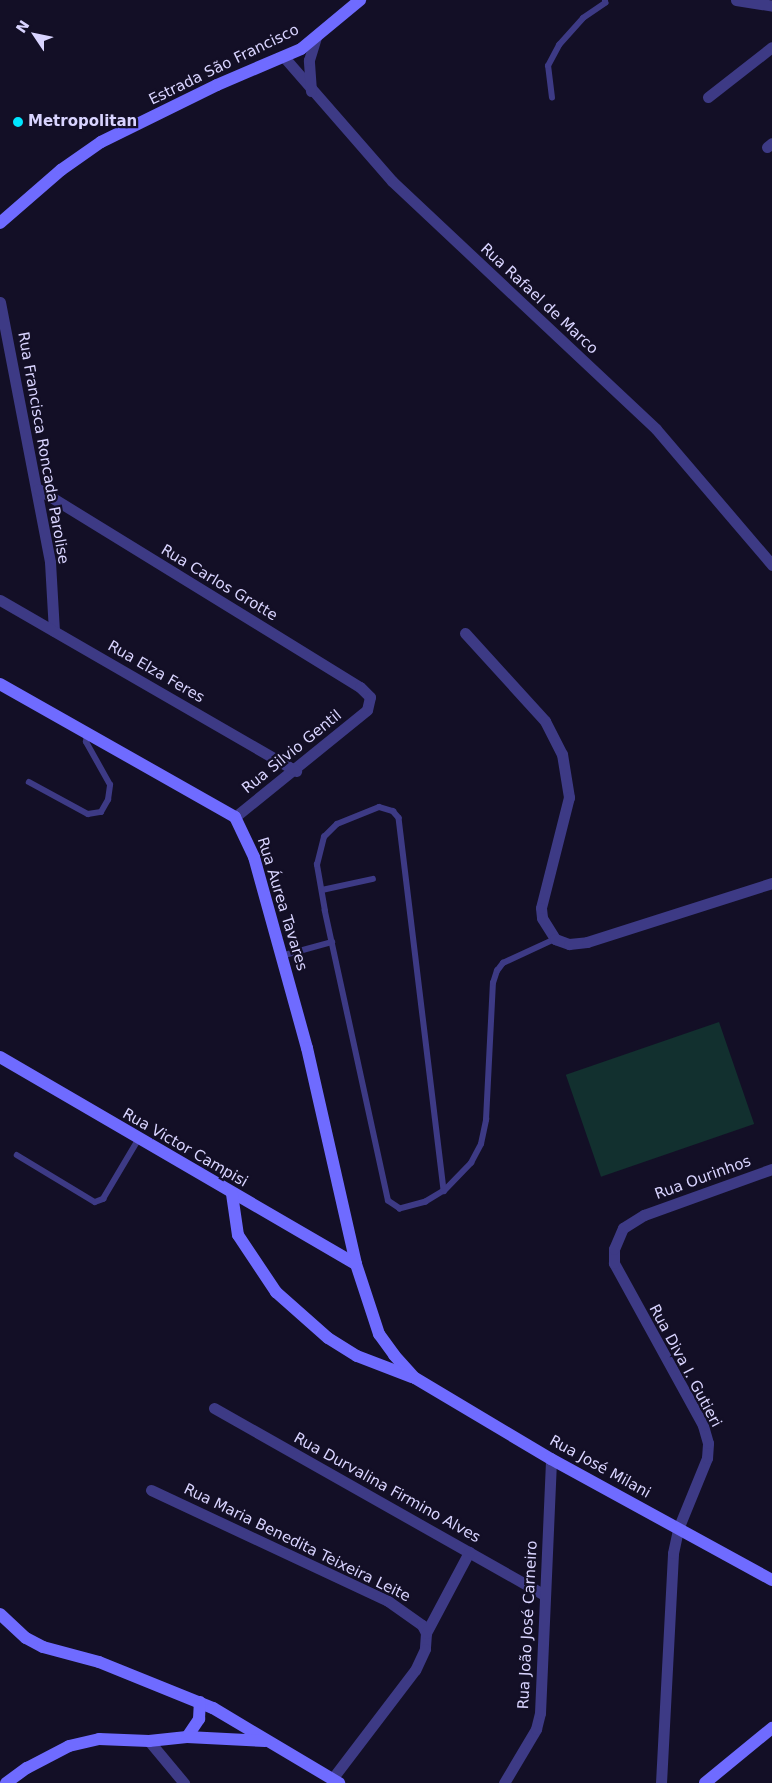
<!DOCTYPE html>
<html>
<head>
<meta charset="utf-8">
<style>
	body { margin:0 }
	#map { position:relative; width:772px; height:1783px; overflow:hidden; background:#130f26; font-family:"DejaVu Sans",sans-serif }
	div>[style] { position:absolute }
	.green>* { inset:0; background:#12302f; transform-origin:0 0 }
	.lane>* { height:5.5px; margin:-2.75px; padding:0 2.75px; transform-origin:2.75px; border-radius:2.75px; background:#3d3a85 }
	.street>* { height:11px; margin:-5.5px; padding:0 5.5px; transform-origin:5.5px; border-radius:5.5px; background:#3d3a85 }
	.secondary>* { height:12px; margin:-6px; padding:0 6px; transform-origin:6px; border-radius:6px; background:#6f6bff }
	.dots>* { width:14px; height:14px; translate:-50% -50%; box-sizing:border-box; border:2px solid #130f26; border-radius:50% }
	span { translate:-50% -50%; white-space:nowrap; text-align:center; line-height:1.15; -webkit-text-stroke:4.5px #130f26; paint-order:stroke }
	.street-label { font-size:15px; color:#d9d4ff }
	.poi-label { font-size:15px; color:#d9d4ff; font-weight:700 }
	.left { translate:0 -50%; text-align:left }
	.north { position:absolute; left:10px; top:10px; width:50px; height:50px; -webkit-text-stroke:4px #130f26; paint-order:stroke; rotate:304deg; font-size:14px; font-weight:700; line-height:20px; text-align:center; color:#d9d4ff }
	.north::after { content:''; display:block; margin:auto; width:18px; height:22px; background:#d9d4ff; clip-path:polygon(50% 0,100% 100%,50% 72%,0 100%) }
</style>
</head>
<body>
<div id="map">
	<div class="green">
		<i style="left:719px;top:1022px;width:108px;height:162px;rotate:71deg"></i>
	</div>
	<div class="lane">
		<i style="left:552px;top:98px;width:32px;rotate:-97deg"></i>
		<i style="left:548px;top:66px;width:24px;rotate:-62deg"></i>
		<i style="left:559px;top:45px;width:36px;rotate:-48deg"></i>
		<i style="left:583px;top:18px;width:27px;rotate:-34deg"></i>
		<i style="left:605px;top:3px;width:3px;rotate:-90deg"></i>
		<i style="left:29px;top:782px;width:67px;rotate:28.5deg"></i>
		<i style="left:88px;top:814px;width:13px;rotate:-9deg"></i>
		<i style="left:101px;top:812px;width:14px;rotate:-60deg"></i>
		<i style="left:108px;top:800px;width:15px;rotate:-82deg"></i>
		<i style="left:110px;top:785px;width:49px;rotate:-119.2deg"></i>
		<i style="left:86px;top:742px;width:10px;rotate:-84deg"></i>
		<i style="left:322px;top:890px;width:52px;rotate:-12.2deg"></i>
		<i style="left:281px;top:956px;width:53px;rotate:-15.4deg"></i>
		<i style="left:17px;top:1155px;width:91px;rotate:31.1deg"></i>
		<i style="left:95px;top:1202px;width:9px;rotate:-21deg"></i>
		<i style="left:103px;top:1199px;width:69px;rotate:-59.3deg"></i>
		<i style="left:444px;top:1191px;width:21px;rotate:149deg"></i>
		<i style="left:426px;top:1202px;width:27px;rotate:165deg"></i>
		<i style="left:400px;top:1209px;width:14px;rotate:-146deg"></i>
		<i style="left:388px;top:1201px;width:297px;rotate:-102.3deg"></i>
		<i style="left:325px;top:911px;width:47px;rotate:-99.9deg"></i>
		<i style="left:317px;top:865px;width:29px;rotate:-76deg"></i>
		<i style="left:324px;top:837px;width:18px;rotate:-45deg"></i>
		<i style="left:337px;top:824px;width:45px;rotate:-22deg"></i>
		<i style="left:379px;top:807px;width:15px;rotate:16deg"></i>
		<i style="left:393px;top:811px;width:9px;rotate:49deg"></i>
		<i style="left:399px;top:818px;width:376px;rotate:83.1deg"></i>
		<i style="left:444px;top:1191px;width:39px;rotate:-46deg"></i>
		<i style="left:471px;top:1163px;width:21px;rotate:-62deg"></i>
		<i style="left:481px;top:1144px;width:25px;rotate:-78deg"></i>
		<i style="left:486px;top:1120px;width:137px;rotate:-87.1deg"></i>
		<i style="left:493px;top:983px;width:13px;rotate:-72deg"></i>
		<i style="left:497px;top:971px;width:10px;rotate:-53deg"></i>
		<i style="left:503px;top:963px;width:57px;rotate:-24.8deg"></i>
	</div>
	<div class="street">
		<i style="left:736px;top:0;width:36px;rotate:9deg"></i>
		<i style="left:283px;top:56px;width:166px;rotate:48.9deg"></i>
		<i style="left:392px;top:181px;width:362px;rotate:43.2deg"></i>
		<i style="left:656px;top:429px;width:179px;rotate:49.5deg"></i>
		<i style="left:311px;top:91px;width:31px;rotate:-94deg"></i>
		<i style="left:309px;top:60px;width:24px;rotate:-73deg"></i>
		<i style="left:708px;top:97px;width:81px;rotate:-38deg"></i>
		<i style="left:767px;top:147px;width:6px;rotate:-39deg"></i>
		<i style="left:0;top:302px;width:265px;rotate:79.1deg"></i>
		<i style="left:50px;top:562px;width:69px;rotate:86.7deg"></i>
		<i style="left:38px;top:489px;width:378px;rotate:31.6deg"></i>
		<i style="left:360px;top:687px;width:14px;rotate:45deg"></i>
		<i style="left:370px;top:697px;width:13px;rotate:103deg"></i>
		<i style="left:367px;top:710px;width:170px;rotate:141deg"></i>
		<i style="left:0;top:600px;width:342px;rotate:30deg"></i>
		<i style="left:465px;top:633px;width:119px;rotate:47.7deg"></i>
		<i style="left:545px;top:721px;width:37px;rotate:63deg"></i>
		<i style="left:562px;top:754px;width:44px;rotate:80.8deg"></i>
		<i style="left:569px;top:797px;width:114px;rotate:104.2deg"></i>
		<i style="left:541px;top:908px;width:10px;rotate:84deg"></i>
		<i style="left:542px;top:918px;width:25px;rotate:58deg"></i>
		<i style="left:555px;top:939px;width:15px;rotate:20deg"></i>
		<i style="left:569px;top:944px;width:18px;rotate:-6deg"></i>
		<i style="left:587px;top:942px;width:194px;rotate:-17.7deg"></i>
		<i style="left:214px;top:1408px;width:379px;rotate:29.5deg"></i>
		<i style="left:151px;top:1490px;width:262px;rotate:25.1deg"></i>
		<i style="left:388px;top:1601px;width:42px;rotate:35.2deg"></i>
		<i style="left:422px;top:1625px;width:9px;rotate:63deg"></i>
		<i style="left:426px;top:1633px;width:16px;rotate:94deg"></i>
		<i style="left:425px;top:1649px;width:23px;rotate:115deg"></i>
		<i style="left:415px;top:1670px;width:137px;rotate:127.3deg"></i>
		<i style="left:426px;top:1633px;width:92px;rotate:-62deg"></i>
		<i style="left:149px;top:1741px;width:55px;rotate:50.2deg"></i>
		<i style="left:504px;top:1783px;width:63px;rotate:-59.3deg"></i>
		<i style="left:536px;top:1729px;width:16px;rotate:-76deg"></i>
		<i style="left:540px;top:1713px;width:254px;rotate:-87.5deg"></i>
		<i style="left:661px;top:1783px;width:230px;rotate:-87deg"></i>
		<i style="left:673px;top:1553px;width:25px;rotate:-78deg"></i>
		<i style="left:678px;top:1529px;width:77px;rotate:-67.8deg"></i>
		<i style="left:707px;top:1458px;width:15px;rotate:-86deg"></i>
		<i style="left:708px;top:1443px;width:19px;rotate:-106deg"></i>
		<i style="left:703px;top:1425px;width:185px;rotate:-118.8deg"></i>
		<i style="left:614px;top:1263px;width:14px;rotate:-90deg"></i>
		<i style="left:614px;top:1249px;width:23px;rotate:-67deg"></i>
		<i style="left:623px;top:1228px;width:25px;rotate:-32deg"></i>
		<i style="left:644px;top:1215px;width:136px;rotate:-19.8deg"></i>
	</div>
	<div class="secondary">
		<i style="left:0;top:223px;width:81px;rotate:-41deg"></i>
		<i style="left:61px;top:170px;width:49px;rotate:-35deg"></i>
		<i style="left:101px;top:142px;width:129px;rotate:-26.2deg"></i>
		<i style="left:217px;top:85px;width:91px;rotate:-23.2deg"></i>
		<i style="left:301px;top:49px;width:77px;rotate:-39.7deg"></i>
		<i style="left:0;top:684px;width:270px;rotate:29.5deg"></i>
		<i style="left:235px;top:817px;width:44px;rotate:64.6deg"></i>
		<i style="left:254px;top:857px;width:198px;rotate:74.5deg"></i>
		<i style="left:307px;top:1048px;width:221px;rotate:77.2deg"></i>
		<i style="left:356px;top:1264px;width:74px;rotate:71.8deg"></i>
		<i style="left:379px;top:1334px;width:26px;rotate:54deg"></i>
		<i style="left:394px;top:1355px;width:31px;rotate:48deg"></i>
		<i style="left:415px;top:1378px;width:158px;rotate:30.8deg"></i>
		<i style="left:551px;top:1459px;width:252px;rotate:28.7deg"></i>
		<i style="left:0;top:1057px;width:412px;rotate:30.2deg"></i>
		<i style="left:232px;top:1194px;width:41px;rotate:81.7deg"></i>
		<i style="left:238px;top:1235px;width:69px;rotate:56.3deg"></i>
		<i style="left:276px;top:1292px;width:69px;rotate:41.5deg"></i>
		<i style="left:328px;top:1338px;width:34px;rotate:32deg"></i>
		<i style="left:357px;top:1356px;width:59px;rotate:20.9deg"></i>
		<i style="left:0;top:1614px;width:35px;rotate:43deg"></i>
		<i style="left:26px;top:1638px;width:19px;rotate:28deg"></i>
		<i style="left:43px;top:1647px;width:58px;rotate:15deg"></i>
		<i style="left:99px;top:1662px;width:123px;rotate:22deg"></i>
		<i style="left:213px;top:1708px;width:147px;rotate:30.8deg"></i>
		<i style="left:187px;top:1737px;width:22px;rotate:-56deg"></i>
		<i style="left:199px;top:1719px;width:17px;rotate:-87deg"></i>
		<i style="left:6px;top:1783px;width:26px;rotate:-36deg"></i>
		<i style="left:27px;top:1768px;width:47px;rotate:-27.6deg"></i>
		<i style="left:69px;top:1746px;width:31px;rotate:-13deg"></i>
		<i style="left:99px;top:1739px;width:50px;rotate:2.3deg"></i>
		<i style="left:149px;top:1741px;width:38px;rotate:-6deg"></i>
		<i style="left:187px;top:1737px;width:78px;rotate:2.9deg"></i>
		<i style="left:705px;top:1783px;width:87px;rotate:-39.4deg"></i>
	</div>
	<div class="dots">
		<i style="left:18px;top:122px;background:#00e5ff"></i>
	</div>
	<div class="street-label">
		<span style="left:224px;top:65px;rotate:-26deg">Estrada São Francisco</span>
		<span style="left:539px;top:299px;rotate:43deg">Rua Rafael de Marco</span>
		<span style="left:43px;top:448px;rotate:80deg">Rua Francisca Roncada Parolise</span>
		<span style="left:219px;top:583px;rotate:31deg">Rua Carlos Grotte</span>
		<span style="left:156px;top:672px;rotate:30deg">Rua Elza Feres</span>
		<span style="left:292px;top:752px;rotate:-39deg">Rua Silvio Gentil</span>
		<span style="left:282px;top:904px;rotate:73deg">Rua Áurea Tavares</span>
		<span style="left:185px;top:1148px;rotate:30deg">Rua Victor Campisi</span>
		<span style="left:703px;top:1178px;rotate:-20deg">Rua Ourinhos</span>
		<span style="left:685px;top:1366px;rotate:62deg">Rua Diva I. Gutieri</span>
		<span style="left:600px;top:1467px;rotate:29deg">Rua José Milani</span>
		<span style="left:387px;top:1488px;rotate:29deg">Rua Durvalina Firmino Alves</span>
		<span style="left:297px;top:1543px;rotate:26deg">Rua Maria Benedita Teixeira Leite</span>
		<span style="left:528px;top:1625px;rotate:-87deg">Rua João José Carneiro</span>
	</div>
	<div class="poi-label">
		<span class="left" style="left:28px;top:122px">Metropolitan</span>
	</div>
	<div class="north">N</div>
</div>
</body>
</html>
